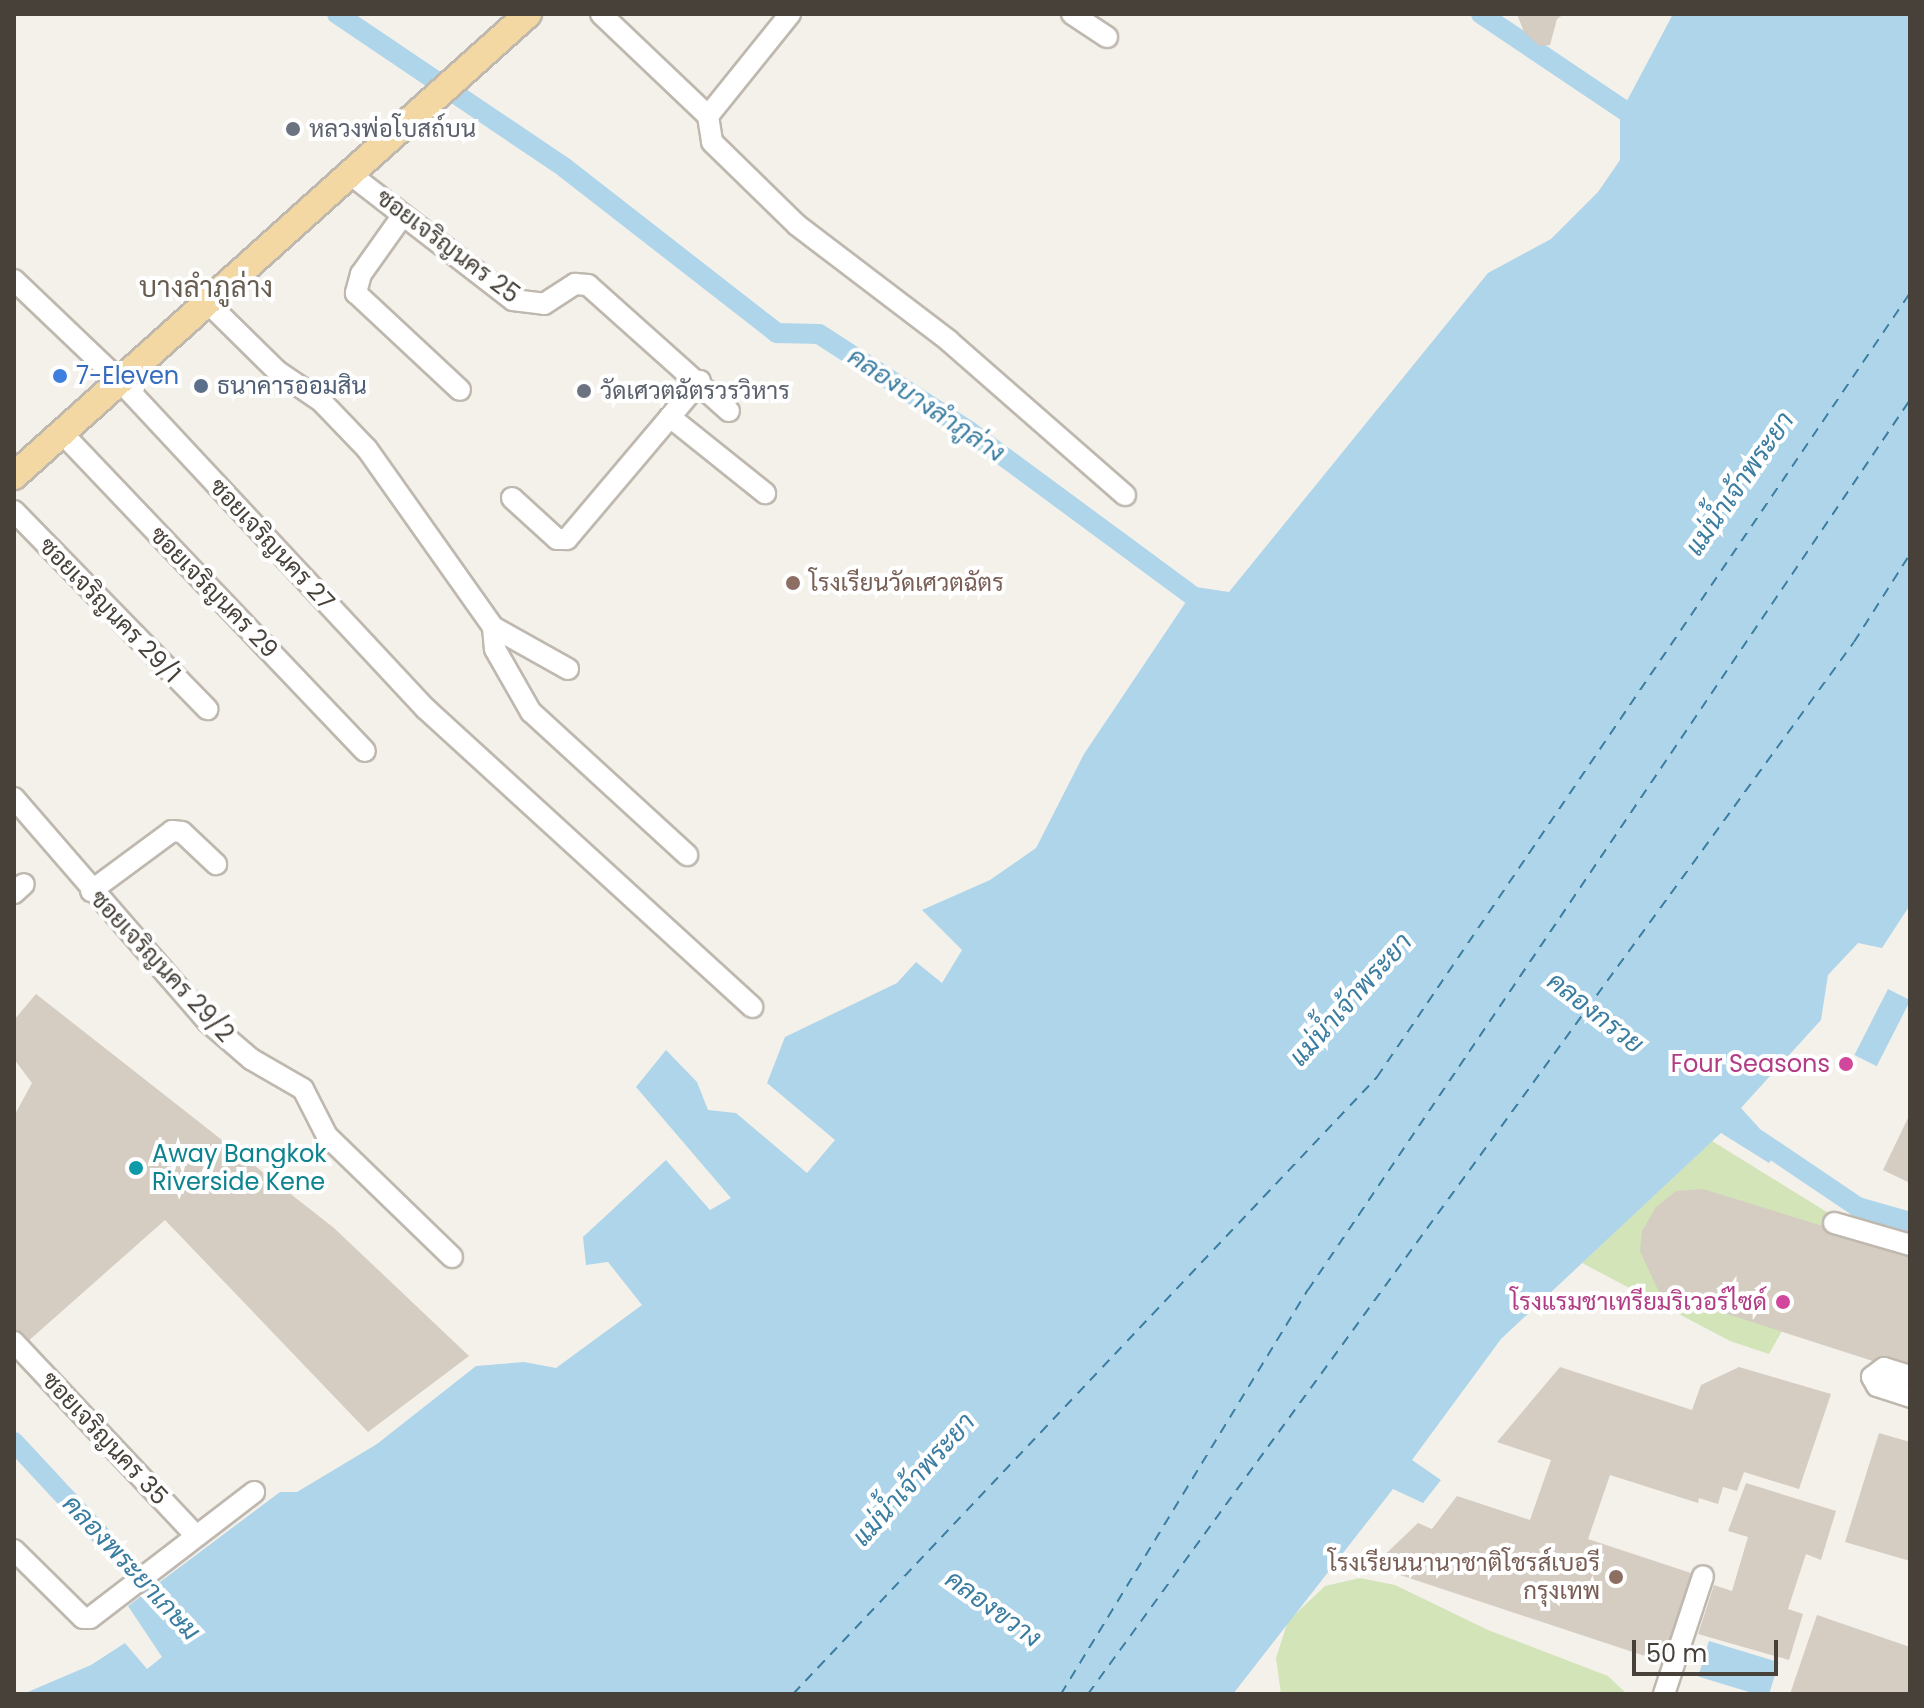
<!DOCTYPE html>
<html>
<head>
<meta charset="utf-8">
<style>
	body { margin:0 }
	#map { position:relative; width:1924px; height:1708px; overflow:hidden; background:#f4f1eb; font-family:Poppins,Sarabun,sans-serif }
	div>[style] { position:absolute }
	.green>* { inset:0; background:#d3e4b9 }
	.water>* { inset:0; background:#afd5ea; transform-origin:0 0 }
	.canal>* { height:20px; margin:-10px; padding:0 10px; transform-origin:10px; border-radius:10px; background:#afd5ea }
	.ferry>* { height:2px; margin-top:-1px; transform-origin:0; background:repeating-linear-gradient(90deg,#3b7da1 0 10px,transparent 0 18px) }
	.building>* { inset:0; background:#d5ccc2 }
	.roads { filter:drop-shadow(2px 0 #bfb8af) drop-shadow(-2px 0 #bfb8af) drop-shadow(0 2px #bfb8af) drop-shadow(0 -2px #bfb8af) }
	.minor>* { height:20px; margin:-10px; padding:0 10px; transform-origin:10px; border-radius:10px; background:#fff }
	.major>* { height:26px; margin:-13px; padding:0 13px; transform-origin:13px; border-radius:13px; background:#f4d8a4 }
	.dots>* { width:22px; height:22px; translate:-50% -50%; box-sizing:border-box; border:4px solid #fff; border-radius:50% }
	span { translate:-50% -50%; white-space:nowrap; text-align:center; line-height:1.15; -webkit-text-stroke:8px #fff; paint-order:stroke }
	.worship-label { font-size:24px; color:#5b616d }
	.left { translate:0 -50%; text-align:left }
	.street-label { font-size:24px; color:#48413a }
	.shop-label { font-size:24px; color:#366cbe }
	.service-label { font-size:24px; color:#4e5e75 }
	.education-label { font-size:24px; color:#785e54 }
	.right { translate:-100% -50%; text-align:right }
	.hotel-label { font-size:24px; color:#b23c85 }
	.culture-label { font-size:24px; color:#0d838f }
	.water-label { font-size:26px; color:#3b7da1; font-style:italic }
	.quarter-label { font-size:28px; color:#695e52 }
	.frame { position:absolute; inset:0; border:16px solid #48413a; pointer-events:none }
	.scale { position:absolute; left:1632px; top:1640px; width:146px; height:36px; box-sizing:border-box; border:4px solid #48413a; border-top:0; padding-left:10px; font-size:24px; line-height:28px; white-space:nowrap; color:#48413a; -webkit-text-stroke:6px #fff; paint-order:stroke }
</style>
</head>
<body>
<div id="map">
	<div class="green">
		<i style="clip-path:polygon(1712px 1141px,1843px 1222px,1769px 1354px,1730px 1341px,1582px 1263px)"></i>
		<i style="clip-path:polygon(1360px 1578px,1395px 1585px,1488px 1630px,1608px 1676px,1627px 1694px,1281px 1694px,1276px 1658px,1288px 1621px,1325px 1586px)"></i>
	</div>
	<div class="water">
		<i style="clip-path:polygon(1673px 14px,1910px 14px,1910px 905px,1882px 948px,1858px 943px,1828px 975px,1821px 1020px,1741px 1108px,1779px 1150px,1769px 1163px,1721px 1133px,1501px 1339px,1412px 1460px,1441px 1480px,1423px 1503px,1393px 1489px,1233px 1694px,23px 1694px,91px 1665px,125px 1643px,147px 1669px,162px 1657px,128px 1606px,280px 1492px,297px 1492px,377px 1444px,476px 1366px,524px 1362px,556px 1368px,642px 1305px,608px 1262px,586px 1265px,583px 1237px,666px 1160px,710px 1210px,731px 1198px,636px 1087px,666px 1050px,697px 1082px,708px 1110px,736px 1113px,807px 1173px,835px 1140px,767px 1083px,785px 1037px,897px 983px,916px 962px,942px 983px,962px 950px,922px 910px,990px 880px,1036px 848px,1084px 754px,1196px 587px,1229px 592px,1488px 273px,1551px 239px,1598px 192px,1620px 160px,1620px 114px)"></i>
		<i style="left:1888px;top:989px;width:25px;height:74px;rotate:27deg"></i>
		<i style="left:1709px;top:1641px;width:73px;height:37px;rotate:17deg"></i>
	</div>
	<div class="canal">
		<i style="left:337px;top:14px;width:275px;rotate:34deg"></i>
		<i style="left:565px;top:168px;width:269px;rotate:37.9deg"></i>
		<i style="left:777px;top:333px;width:42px;rotate:1.4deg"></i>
		<i style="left:819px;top:334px;width:179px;rotate:32.9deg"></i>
		<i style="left:969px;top:431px;width:303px;rotate:36.4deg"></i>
		<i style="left:1481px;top:14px;width:195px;rotate:33.9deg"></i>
		<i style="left:1757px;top:1139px;width:122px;rotate:34deg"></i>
		<i style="left:1858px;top:1207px;width:54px;rotate:16.1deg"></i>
		<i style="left:14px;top:1442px;width:228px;rotate:47.1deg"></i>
	</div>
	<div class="ferry">
		<i style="left:793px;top:1694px;width:850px;rotate:-46.57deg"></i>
		<i style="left:1377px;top:1077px;width:948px;rotate:-55.79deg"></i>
		<i style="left:1061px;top:1694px;width:474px;rotate:-58.6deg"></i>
		<i style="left:1308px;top:1290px;width:1074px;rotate:-55.93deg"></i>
		<i style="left:1088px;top:1694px;width:1301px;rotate:-53.94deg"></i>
		<i style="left:1854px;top:642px;width:104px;rotate:-57.5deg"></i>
	</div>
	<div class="building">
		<i style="clip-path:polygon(1517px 14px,1564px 14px,1557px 19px,1550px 45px,1539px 46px,1524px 32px)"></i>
		<i style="clip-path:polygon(36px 994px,334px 1228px,469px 1356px,368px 1432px,165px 1220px,26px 1343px,14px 1329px,14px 1116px,32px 1083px,14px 1059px,14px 1020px)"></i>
		<i style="clip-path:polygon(1908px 1118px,1910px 1119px,1910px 1183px,1883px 1170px)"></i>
		<i style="clip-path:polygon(1703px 1189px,1910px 1253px,1910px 1373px,1659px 1292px,1640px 1251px,1642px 1231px,1656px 1207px,1676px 1191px)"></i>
		<i style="clip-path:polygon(1560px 1367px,1692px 1410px,1701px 1385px,1739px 1367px,1831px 1394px,1799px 1489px,1744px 1472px,1737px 1491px,1723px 1487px,1718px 1504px,1699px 1498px,1698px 1503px,1610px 1475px,1588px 1539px,1700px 1576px,1672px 1665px,1373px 1566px,1418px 1523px,1432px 1529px,1457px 1496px,1530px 1520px,1551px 1460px,1497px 1442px)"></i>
		<i style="clip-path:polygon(1879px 1433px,1910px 1442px,1910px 1561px,1845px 1542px)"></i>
		<i style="clip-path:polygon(1746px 1483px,1836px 1511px,1821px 1560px,1806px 1554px,1788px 1609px,1803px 1614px,1789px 1660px,1698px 1634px,1714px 1585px,1732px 1591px,1748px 1537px,1728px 1531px)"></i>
		<i style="clip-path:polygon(1817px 1615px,1910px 1647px,1910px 1694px,1790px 1694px)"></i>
	</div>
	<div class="roads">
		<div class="minor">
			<i style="left:601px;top:14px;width:148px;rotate:43.6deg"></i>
			<i style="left:708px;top:116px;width:131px;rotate:-51.2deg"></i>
			<i style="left:1072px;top:14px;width:42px;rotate:33.3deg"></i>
			<i style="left:708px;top:116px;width:26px;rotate:81deg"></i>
			<i style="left:712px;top:142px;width:119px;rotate:44.3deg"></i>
			<i style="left:797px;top:225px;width:191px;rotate:37.3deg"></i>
			<i style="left:949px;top:341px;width:234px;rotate:41.2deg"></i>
			<i style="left:350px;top:174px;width:206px;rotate:37.7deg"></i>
			<i style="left:513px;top:300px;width:31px;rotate:7deg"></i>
			<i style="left:544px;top:304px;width:37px;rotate:-33deg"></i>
			<i style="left:575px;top:284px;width:13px;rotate:4deg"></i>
			<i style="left:588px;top:285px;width:189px;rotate:41.8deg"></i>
			<i style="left:403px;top:215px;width:72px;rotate:125.4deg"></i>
			<i style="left:361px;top:274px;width:20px;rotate:105deg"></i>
			<i style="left:356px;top:293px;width:142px;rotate:43deg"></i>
			<i style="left:14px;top:280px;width:145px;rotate:43.6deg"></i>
			<i style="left:119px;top:380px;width:450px;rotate:47deg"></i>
			<i style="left:426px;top:709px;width:442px;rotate:42.4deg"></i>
			<i style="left:206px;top:301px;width:100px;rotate:44.6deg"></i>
			<i style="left:277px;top:371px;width:53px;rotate:34.3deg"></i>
			<i style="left:321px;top:401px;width:66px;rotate:46.2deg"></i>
			<i style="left:367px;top:449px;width:218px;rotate:54.7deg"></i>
			<i style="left:493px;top:627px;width:86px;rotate:29.2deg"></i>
			<i style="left:700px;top:381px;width:47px;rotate:129.8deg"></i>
			<i style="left:670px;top:417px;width:122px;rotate:38.7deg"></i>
			<i style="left:62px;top:433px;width:439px;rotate:46.4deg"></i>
			<i style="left:512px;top:498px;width:61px;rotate:42.3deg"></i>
			<i style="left:557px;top:539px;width:10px"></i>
			<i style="left:567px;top:539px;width:160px;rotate:-49.8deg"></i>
			<i style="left:14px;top:511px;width:277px;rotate:45.7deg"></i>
			<i style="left:493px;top:627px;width:22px;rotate:85deg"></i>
			<i style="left:495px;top:649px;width:73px;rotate:60.3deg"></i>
			<i style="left:531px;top:712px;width:212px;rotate:42.5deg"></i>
			<i style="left:14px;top:798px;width:296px;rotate:49.1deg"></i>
			<i style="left:208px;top:1022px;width:57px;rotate:40.7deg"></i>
			<i style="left:251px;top:1059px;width:60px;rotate:30deg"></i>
			<i style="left:303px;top:1089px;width:53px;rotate:62.9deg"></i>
			<i style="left:327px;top:1136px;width:174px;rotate:44.1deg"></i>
			<i style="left:91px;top:891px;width:101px;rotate:-36.5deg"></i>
			<i style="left:172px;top:831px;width:10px;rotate:6deg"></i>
			<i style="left:182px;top:832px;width:47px;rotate:43.3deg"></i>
			<i style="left:14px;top:893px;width:13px;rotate:-42deg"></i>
			<i style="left:1834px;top:1223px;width:79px;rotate:16.1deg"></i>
			<i style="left:14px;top:1342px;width:263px;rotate:46.8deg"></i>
			<i style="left:1910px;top:1376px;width:27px;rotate:-163deg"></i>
			<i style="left:1884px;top:1368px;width:15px;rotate:143deg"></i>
			<i style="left:1872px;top:1377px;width:10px;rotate:61deg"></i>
			<i style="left:1877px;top:1386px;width:35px;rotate:18deg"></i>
			<i style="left:14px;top:1550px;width:97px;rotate:44.6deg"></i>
			<i style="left:83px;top:1618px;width:7px"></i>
			<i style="left:90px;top:1618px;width:207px;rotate:-37.5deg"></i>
			<i style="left:1664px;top:1694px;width:124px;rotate:-71.7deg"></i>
		</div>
		<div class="major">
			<i style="left:14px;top:476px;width:691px;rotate:-41.95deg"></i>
		</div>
	</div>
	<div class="dots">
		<i style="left:293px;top:129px;background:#6b7280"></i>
		<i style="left:60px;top:376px;background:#3f7fe0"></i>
		<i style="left:201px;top:386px;background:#5c6f8a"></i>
		<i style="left:584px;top:391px;background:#6b7280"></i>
		<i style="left:793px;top:583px;background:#8d6e63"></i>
		<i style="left:1846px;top:1064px;background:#d1479c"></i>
		<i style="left:136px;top:1168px;background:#0f9aa8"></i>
		<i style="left:1783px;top:1302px;background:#d1479c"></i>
		<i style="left:1616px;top:1577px;background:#8d6e63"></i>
	</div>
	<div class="worship-label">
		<span class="left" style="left:309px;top:129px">หลวงพ่อโบสถ์บน</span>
		<span class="left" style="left:600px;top:391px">วัดเศวตฉัตรวรวิหาร</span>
	</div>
	<div class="street-label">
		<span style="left:448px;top:246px;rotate:37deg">ซอยเจริญนคร 25</span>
		<span style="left:272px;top:544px;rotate:47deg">ซอยเจริญนคร 27</span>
		<span style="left:214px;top:592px;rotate:46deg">ซอยเจริญนคร 29</span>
		<span style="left:110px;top:610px;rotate:46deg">ซอยเจริญนคร 29/1</span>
		<span style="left:162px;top:966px;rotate:47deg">ซอยเจริญนคร 29/2</span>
		<span style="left:105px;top:1438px;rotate:47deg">ซอยเจริญนคร 35</span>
	</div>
	<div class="shop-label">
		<span class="left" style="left:76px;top:376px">7-Eleven</span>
	</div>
	<div class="service-label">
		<span class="left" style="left:217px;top:386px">ธนาคารออมสิน</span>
	</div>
	<div class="education-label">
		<span class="left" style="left:809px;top:583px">โรงเรียนวัดเศวตฉัตร</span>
		<span class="right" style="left:1600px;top:1577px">โรงเรียนนานาชาติโชรส์เบอรี<br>กรุงเทพ</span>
	</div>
	<div class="hotel-label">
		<span class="right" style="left:1830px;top:1064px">Four Seasons</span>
		<span class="right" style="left:1767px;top:1302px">โรงแรมชาเทรียมริเวอร์ไซด์</span>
	</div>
	<div class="culture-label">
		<span class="left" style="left:152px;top:1168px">Away Bangkok<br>Riverside Kene</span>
	</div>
	<div class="water-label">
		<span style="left:926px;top:405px;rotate:34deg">คลองบางลำภูล่าง</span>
		<span style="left:1740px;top:484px;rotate:-55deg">แม่น้ำเจ้าพระยา</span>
		<span style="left:1351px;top:1000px;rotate:-48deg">แม่น้ำเจ้าพระยา</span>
		<span style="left:1595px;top:1013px;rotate:38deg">คลองกรวย</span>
		<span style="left:914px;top:1480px;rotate:-48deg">แม่น้ำเจ้าพระยา</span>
		<span style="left:131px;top:1568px;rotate:47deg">คลองพระยาเกษม</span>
		<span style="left:993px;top:1609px;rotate:36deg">คลองขวาง</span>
	</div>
	<div class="quarter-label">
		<span style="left:206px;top:288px">บางลำภูล่าง</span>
	</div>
	<div class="frame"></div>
	<div class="scale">50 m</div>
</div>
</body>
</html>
